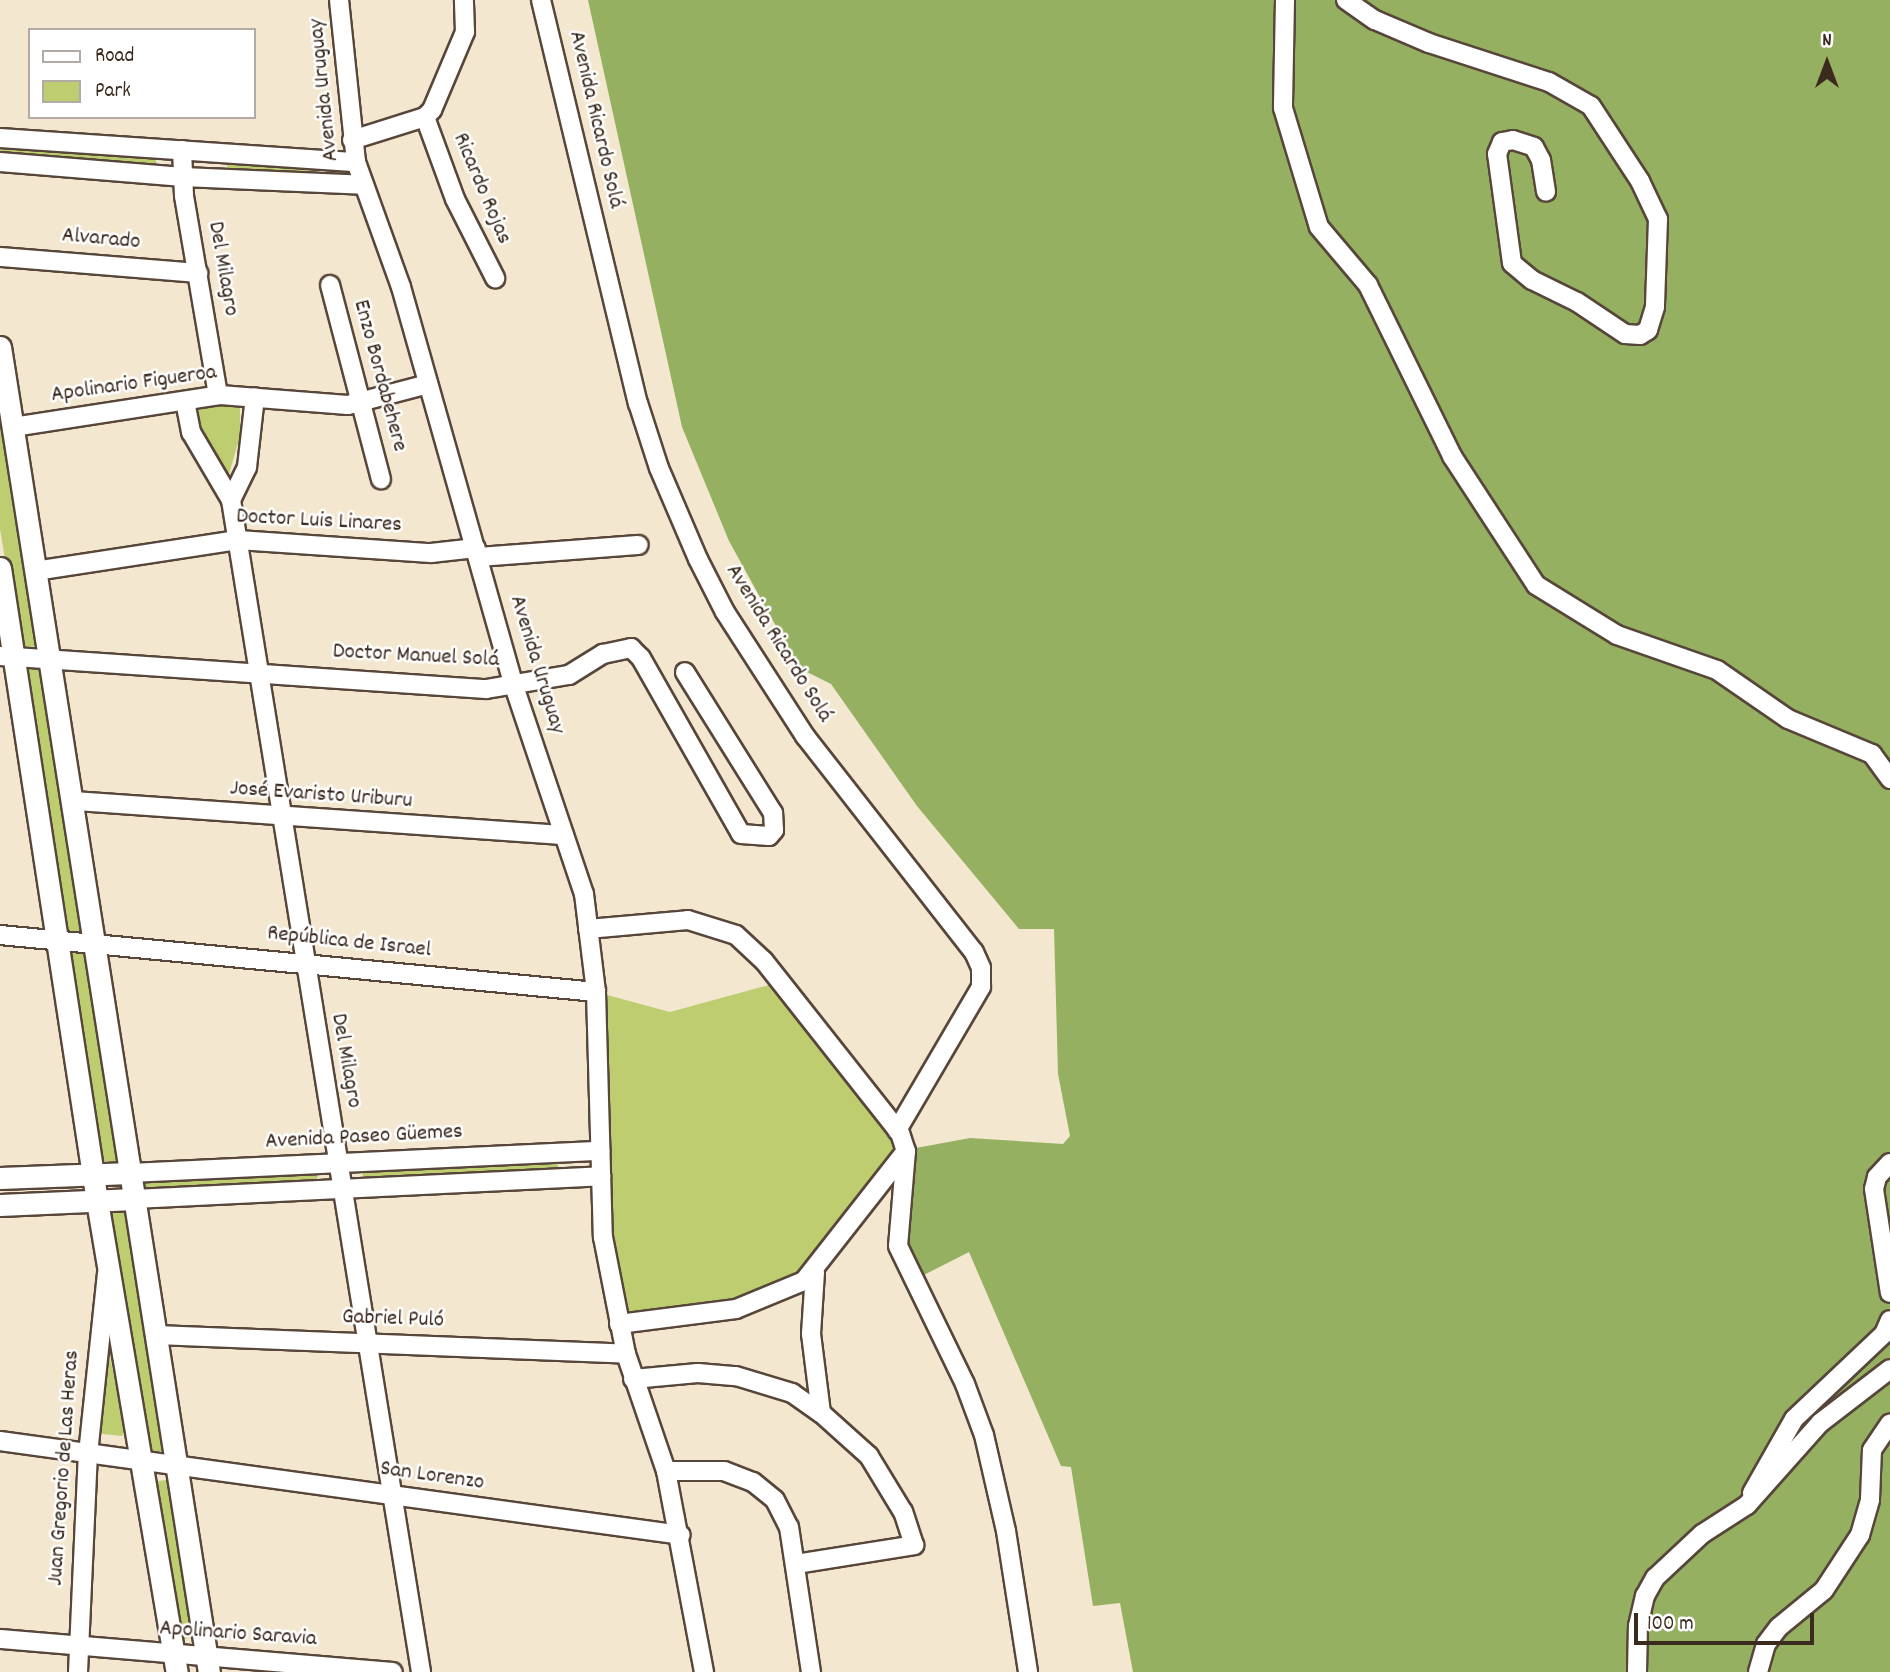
<!DOCTYPE html>
<html>
<head>
<meta charset="utf-8">
<style>
	body { margin:0 }
	#map { position:relative; width:1890px; height:1672px; overflow:hidden; background:#f3e7cf; font-family:Dekko,sans-serif }
	div>[style] { position:absolute }
	.green>* { inset:0; background:#bdcd70; transform-origin:0 0 }
	.forest>* { inset:0; background:#96b062 }
	.roads { filter:drop-shadow(2px 0 #574639) drop-shadow(-2px 0 #574639) drop-shadow(0 2px #574639) drop-shadow(0 -2px #574639) }
	.minor>* { height:18px; margin:-9px; padding:0 9px; transform-origin:9px; border-radius:9px; background:#fff }
	.major>* { height:21px; margin:-10.5px; padding:0 10.5px; transform-origin:10.5px; border-radius:10.5px; background:#fff }
	span { translate:-50% -50%; white-space:nowrap; text-align:center; line-height:1.15; -webkit-text-stroke:5px #fff; paint-order:stroke }
	.street-label { font-size:23px; color:#3b2a1e }
	.legend { position:absolute; left:28px; top:28px; width:228px; height:91px; box-sizing:border-box; background:#fff; border:2px solid #b1aaa5; margin:0; padding:9px 12px; list-style:none; font-size:21px; color:#3b2a1e }
	.legend li { display:flex; align-items:center; gap:14px; height:35px }
	.legend b { width:35px; border:2px solid #b1aaa5 }
	.north { position:absolute; left:1792px; top:28px; width:70px; height:70px; -webkit-text-stroke:5px #fff; paint-order:stroke; rotate:0deg; font-size:19px; font-weight:700; line-height:28px; text-align:center; color:#3b2a1e }
	.north::after { content:''; display:block; margin:auto; width:24px; height:32px; background:#3b2a1e; clip-path:polygon(50% 0,100% 100%,50% 72%,0 100%) }
	.scale { position:absolute; left:1634px; top:1613px; width:180px; height:32px; box-sizing:border-box; border:4px solid #3b2a1e; border-top:0; padding-left:9px; font-size:21px; line-height:24px; white-space:nowrap; color:#3b2a1e; -webkit-text-stroke:5px #fff; paint-order:stroke }
</style>
</head>
<body>
<div id="map">
	<div class="green">
		<i style="clip-path:polygon(0 140px,156px 155px,156px 163px,151px 169px,0 158px)"></i>
		<i style="clip-path:polygon(230px 160px,316px 168px,316px 174px,312px 179px,230px 173px,226px 163px)"></i>
		<i style="clip-path:polygon(213px 403px,240px 408px,240px 436px,227px 481px,195px 429px,194px 413px)"></i>
		<i style="clip-path:polygon(0 413px,37px 646px,30px 647px,22px 645px,18px 636px,0 529px)"></i>
		<i style="clip-path:polygon(35px 665px,42px 668px,86px 931px,82px 935px,62px 930px,22px 669px)"></i>
		<i style="clip-path:polygon(71px 953px,86px 953px,121px 1159px,117px 1163px,98px 1160px,66px 959px)"></i>
		<i style="clip-path:polygon(780px 982px,901px 1146px,824px 1257px,772px 1297px,619px 1324px,603px 1232px,596px 992px,670px 1012px)"></i>
		<i style="clip-path:polygon(556px 1162px,560px 1170px,366px 1181px,362px 1174px,366px 1170px)"></i>
		<i style="clip-path:polygon(313px 1173px,318px 1176px,315px 1184px,148px 1191px,143px 1183px)"></i>
		<i style="clip-path:polygon(112px 1209px,127px 1209px,164px 1450px,156px 1452px,150px 1451px,108px 1213px)"></i>
		<i style="clip-path:polygon(107px 1342px,125px 1431px,122px 1436px,103px 1434px,99px 1429px)"></i>
		<i style="left:173px;top:1479px;width:160px;height:19px;rotate:82deg"></i>
	</div>
	<div class="forest">
		<i style="clip-path:polygon(588px 0,1890px 0,1890px 1672px,1133px 1672px,1120px 1603px,1093px 1606px,1071px 1467px,1061px 1466px,969px 1252px,916px 1279px,903px 1245px,916px 1148px,970px 1138px,1063px 1144px,1070px 1136px,1058px 1074px,1054px 929px,1019px 929px,917px 806px,831px 684px,799px 668px,729px 541px,682px 427px)"></i>
	</div>
	<div class="roads">
		<div class="minor">
			<i style="left:339px;top:0;width:163px;rotate:84deg"></i>
			<i style="left:356px;top:162px;width:133px;rotate:70.2deg"></i>
			<i style="left:401px;top:287px;width:415px;rotate:74.2deg"></i>
			<i style="left:514px;top:686px;width:219px;rotate:71.4deg"></i>
			<i style="left:584px;top:894px;width:99px;rotate:83deg"></i>
			<i style="left:596px;top:992px;width:245px;rotate:88.4deg"></i>
			<i style="left:603px;top:1237px;width:119px;rotate:78.9deg"></i>
			<i style="left:626px;top:1354px;width:124px;rotate:71.1deg"></i>
			<i style="left:666px;top:1471px;width:205px;rotate:79.3deg"></i>
			<i style="left:541px;top:0;width:415px;rotate:76.5deg"></i>
			<i style="left:638px;top:403px;width:68px;rotate:72.1deg"></i>
			<i style="left:659px;top:468px;width:99px;rotate:66.8deg"></i>
			<i style="left:698px;top:559px;width:59px;rotate:63deg"></i>
			<i style="left:725px;top:612px;width:148px;rotate:57.2deg"></i>
			<i style="left:805px;top:736px;width:274px;rotate:52deg"></i>
			<i style="left:974px;top:952px;width:17px;rotate:66deg"></i>
			<i style="left:981px;top:968px;width:19px;rotate:90deg"></i>
			<i style="left:981px;top:987px;width:166px;rotate:120.4deg"></i>
			<i style="left:1285px;top:0;width:108px;rotate:91.1deg"></i>
			<i style="left:1283px;top:108px;width:124px;rotate:73.2deg"></i>
			<i style="left:1319px;top:227px;width:76px;rotate:49.8deg"></i>
			<i style="left:1368px;top:285px;width:191px;rotate:63.8deg"></i>
			<i style="left:1452px;top:456px;width:154px;rotate:56.9deg"></i>
			<i style="left:1536px;top:585px;width:95px;rotate:31.7deg"></i>
			<i style="left:1617px;top:635px;width:106px;rotate:19.3deg"></i>
			<i style="left:1717px;top:670px;width:86px;rotate:34.6deg"></i>
			<i style="left:1788px;top:719px;width:91px;rotate:22.6deg"></i>
			<i style="left:1872px;top:754px;width:31px;rotate:54deg"></i>
			<i style="left:1346px;top:0;width:35px;rotate:35deg"></i>
			<i style="left:1375px;top:20px;width:59px;rotate:23.1deg"></i>
			<i style="left:1429px;top:43px;width:126px;rotate:18deg"></i>
			<i style="left:1549px;top:82px;width:48px;rotate:29.7deg"></i>
			<i style="left:1591px;top:106px;width:90px;rotate:56.8deg"></i>
			<i style="left:1640px;top:181px;width:42px;rotate:64.7deg"></i>
			<i style="left:1658px;top:219px;width:88px;rotate:92deg"></i>
			<i style="left:1655px;top:307px;width:24px;rotate:107deg"></i>
			<i style="left:1648px;top:330px;width:9px;rotate:148deg"></i>
			<i style="left:1640px;top:335px;width:15px;rotate:-176deg"></i>
			<i style="left:1625px;top:334px;width:58px;rotate:-146.3deg"></i>
			<i style="left:1577px;top:302px;width:50px;rotate:-153.9deg"></i>
			<i style="left:1532px;top:280px;width:26px;rotate:-140deg"></i>
			<i style="left:1512px;top:263px;width:110px;rotate:-97.8deg"></i>
			<i style="left:1497px;top:154px;width:13px;rotate:-67deg"></i>
			<i style="left:1502px;top:142px;width:11px;rotate:-10deg"></i>
			<i style="left:1513px;top:140px;width:22px;rotate:18deg"></i>
			<i style="left:1534px;top:147px;width:15px;rotate:62deg"></i>
			<i style="left:1541px;top:160px;width:32px;rotate:81deg"></i>
			<i style="left:425px;top:117px;width:87px;rotate:69.9deg"></i>
			<i style="left:455px;top:199px;width:89px;rotate:63.1deg"></i>
			<i style="left:0;top:138px;width:357px;rotate:3.9deg"></i>
			<i style="left:352px;top:140px;width:77px;rotate:-17.5deg"></i>
			<i style="left:425px;top:117px;width:10px;rotate:-45deg"></i>
			<i style="left:432px;top:110px;width:85px;rotate:-67.1deg"></i>
			<i style="left:465px;top:32px;width:32px;rotate:-92deg"></i>
			<i style="left:182px;top:150px;width:46px;rotate:87.5deg"></i>
			<i style="left:184px;top:196px;width:202px;rotate:80.3deg"></i>
			<i style="left:0;top:162px;width:184px;rotate:4.7deg"></i>
			<i style="left:183px;top:177px;width:180px;rotate:2.5deg"></i>
			<i style="left:0;top:257px;width:199px;rotate:4.6deg"></i>
			<i style="left:330px;top:285px;width:201px;rotate:75.3deg"></i>
			<i style="left:185px;top:401px;width:32px;rotate:79deg"></i>
			<i style="left:191px;top:432px;width:79px;rotate:59.5deg"></i>
			<i style="left:231px;top:500px;width:1187px;rotate:80.79deg"></i>
			<i style="left:13px;top:427px;width:209px;rotate:-8.8deg"></i>
			<i style="left:220px;top:395px;width:128px;rotate:4.5deg"></i>
			<i style="left:348px;top:405px;width:83px;rotate:-14.7deg"></i>
			<i style="left:231px;top:500px;width:37px;rotate:-64deg"></i>
			<i style="left:247px;top:467px;width:70px;rotate:-83.5deg"></i>
			<i style="left:478px;top:557px;width:161px;rotate:-4.3deg"></i>
			<i style="left:35px;top:571px;width:205px;rotate:-8.7deg"></i>
			<i style="left:238px;top:540px;width:193px;rotate:3.9deg"></i>
			<i style="left:431px;top:553px;width:45px;rotate:-6.3deg"></i>
			<i style="left:0;top:656px;width:487px;rotate:3.9deg"></i>
			<i style="left:486px;top:689px;width:84px;rotate:-9.6deg"></i>
			<i style="left:569px;top:675px;width:40px;rotate:-32deg"></i>
			<i style="left:603px;top:654px;width:29px;rotate:-12deg"></i>
			<i style="left:631px;top:648px;width:14px;rotate:45deg"></i>
			<i style="left:641px;top:658px;width:202px;rotate:60.4deg"></i>
			<i style="left:741px;top:834px;width:28px;rotate:4deg"></i>
			<i style="left:769px;top:836px;width:8px;rotate:-50deg"></i>
			<i style="left:774px;top:830px;width:17px;rotate:-93deg"></i>
			<i style="left:773px;top:813px;width:166px;rotate:-122deg"></i>
			<i style="left:75px;top:801px;width:490px;rotate:4deg"></i>
			<i style="left:588px;top:929px;width:100px;rotate:-5.1deg"></i>
			<i style="left:688px;top:920px;width:50px;rotate:17.4deg"></i>
			<i style="left:736px;top:935px;width:38px;rotate:43deg"></i>
			<i style="left:764px;top:961px;width:219px;rotate:51.7deg"></i>
			<i style="left:900px;top:1133px;width:19px;rotate:72deg"></i>
			<i style="left:906px;top:1151px;width:95px;rotate:94.8deg"></i>
			<i style="left:898px;top:1246px;width:153px;rotate:64.1deg"></i>
			<i style="left:965px;top:1384px;width:54px;rotate:69.6deg"></i>
			<i style="left:984px;top:1435px;width:98px;rotate:77.1deg"></i>
			<i style="left:1006px;top:1531px;width:143px;rotate:81.1deg"></i>
			<i style="left:0;top:935px;width:599px;rotate:5.46deg"></i>
			<i style="left:1890px;top:1163px;width:19px;rotate:133deg"></i>
			<i style="left:1877px;top:1177px;width:12px;rotate:104deg"></i>
			<i style="left:1874px;top:1189px;width:105px;rotate:81.3deg"></i>
			<i style="left:130px;top:1173px;width:471px;rotate:-2.7deg"></i>
			<i style="left:134px;top:1199px;width:468px;rotate:-2.8deg"></i>
			<i style="left:619px;top:1324px;width:118px;rotate:-7.3deg"></i>
			<i style="left:736px;top:1309px;width:74px;rotate:-22.4deg"></i>
			<i style="left:804px;top:1281px;width:165px;rotate:-51.9deg"></i>
			<i style="left:159px;top:1335px;width:467px;rotate:2.3deg"></i>
			<i style="left:633px;top:1379px;width:65px;rotate:-5.3deg"></i>
			<i style="left:698px;top:1373px;width:38px;rotate:5deg"></i>
			<i style="left:736px;top:1376px;width:59px;rotate:16.9deg"></i>
			<i style="left:792px;top:1393px;width:35px;rotate:35deg"></i>
			<i style="left:0;top:1441px;width:687px;rotate:7.86deg"></i>
			<i style="left:666px;top:1471px;width:58px"></i>
			<i style="left:724px;top:1471px;width:31px;rotate:21deg"></i>
			<i style="left:753px;top:1482px;width:28px;rotate:39deg"></i>
			<i style="left:775px;top:1500px;width:30px;rotate:63deg"></i>
			<i style="left:789px;top:1527px;width:147px;rotate:81.4deg"></i>
			<i style="left:1752px;top:1493px;width:85px;rotate:-60.4deg"></i>
			<i style="left:1794px;top:1419px;width:124px;rotate:-43.4deg"></i>
			<i style="left:1884px;top:1334px;width:15px;rotate:-67deg"></i>
			<i style="left:796px;top:1564px;width:120px;rotate:-9.1deg"></i>
			<i style="left:914px;top:1545px;width:35px;rotate:-108deg"></i>
			<i style="left:903px;top:1512px;width:66px;rotate:-121.3deg"></i>
			<i style="left:869px;top:1456px;width:64px;rotate:-138.1deg"></i>
			<i style="left:821px;top:1413px;width:80px;rotate:-97.2deg"></i>
			<i style="left:811px;top:1334px;width:62px;rotate:-86.3deg"></i>
			<i style="left:0;top:1639px;width:394px;rotate:4.8deg"></i>
			<i style="left:78px;top:1672px;width:218px;rotate:-87.4deg"></i>
			<i style="left:88px;top:1454px;width:181px;rotate:-84deg"></i>
			<i style="left:1637px;top:1672px;width:46px;rotate:-88.8deg"></i>
			<i style="left:1638px;top:1626px;width:31px;rotate:-77deg"></i>
			<i style="left:1645px;top:1596px;width:21px;rotate:-61deg"></i>
			<i style="left:1655px;top:1578px;width:64px;rotate:-43.1deg"></i>
			<i style="left:1702px;top:1534px;width:54px;rotate:-32.8deg"></i>
			<i style="left:1747px;top:1505px;width:110px;rotate:-48.3deg"></i>
			<i style="left:1820px;top:1423px;width:88px;rotate:-37.6deg"></i>
			<i style="left:1758px;top:1672px;width:29px;rotate:-74deg"></i>
			<i style="left:1766px;top:1644px;width:21px;rotate:-53deg"></i>
			<i style="left:1779px;top:1627px;width:58px;rotate:-39.4deg"></i>
			<i style="left:1824px;top:1590px;width:66px;rotate:-56.8deg"></i>
			<i style="left:1860px;top:1535px;width:37px;rotate:-74deg"></i>
			<i style="left:1870px;top:1499px;width:49px;rotate:-87.7deg"></i>
			<i style="left:1872px;top:1450px;width:32px;rotate:-56deg"></i>
		</div>
		<div class="major">
			<i style="left:0;top:347px;width:1341px;rotate:81.04deg"></i>
			<i style="left:0;top:568px;width:640px;rotate:81.29deg"></i>
			<i style="left:97px;top:1201px;width:478px;rotate:80.4deg"></i>
			<i style="left:0;top:1178px;width:130px;rotate:-2.2deg"></i>
			<i style="left:0;top:1205px;width:134px;rotate:-2.6deg"></i>
		</div>
	</div>
	<div class="street-label">
		<span style="left:325px;top:90px;rotate:-96deg">Avenida Uruguay</span>
		<span style="left:595px;top:120px;rotate:77deg">Avenida Ricardo Solá</span>
		<span style="left:481px;top:189px;rotate:67deg">Ricardo Rojas</span>
		<span style="left:101px;top:240px;rotate:5deg">Alvarado</span>
		<span style="left:222px;top:269px;rotate:80deg">Del Milagro</span>
		<span style="left:379px;top:376px;rotate:75deg">Enzo Bordabehere</span>
		<span style="left:134px;top:385px;rotate:-8deg">Apolinario Figueroa</span>
		<span style="left:319px;top:522px;rotate:3deg">Doctor Luis Linares</span>
		<span style="left:778px;top:644px;rotate:58deg">Avenida Ricardo Solá</span>
		<span style="left:416px;top:657px;rotate:3deg">Doctor Manuel Solá</span>
		<span style="left:536px;top:665px;rotate:73deg">Avenida Uruguay</span>
		<span style="left:321px;top:796px;rotate:4deg">José Evaristo Uriburu</span>
		<span style="left:349px;top:943px;rotate:6deg">República de Israel</span>
		<span style="left:345px;top:1061px;rotate:80deg">Del Milagro</span>
		<span style="left:364px;top:1138px;rotate:-3deg">Avenida Paseo Güemes</span>
		<span style="left:393px;top:1320px;rotate:2deg">Gabriel Puló</span>
		<span style="left:65px;top:1468px;rotate:-86deg">Juan Gregorio de Las Heras</span>
		<span style="left:432px;top:1477px;rotate:8deg">San Lorenzo</span>
		<span style="left:238px;top:1635px;rotate:4deg">Apolinario Saravia</span>
	</div>
	<ul class="legend">
	<li><b style="height:9px;background:#fff"></b>Road</li>
	<li><b style="height:19px;background:#bdcd70"></b>Park</li>
	</ul>
	<div class="north">N</div>
	<div class="scale">100 m</div>
</div>
</body>
</html>
